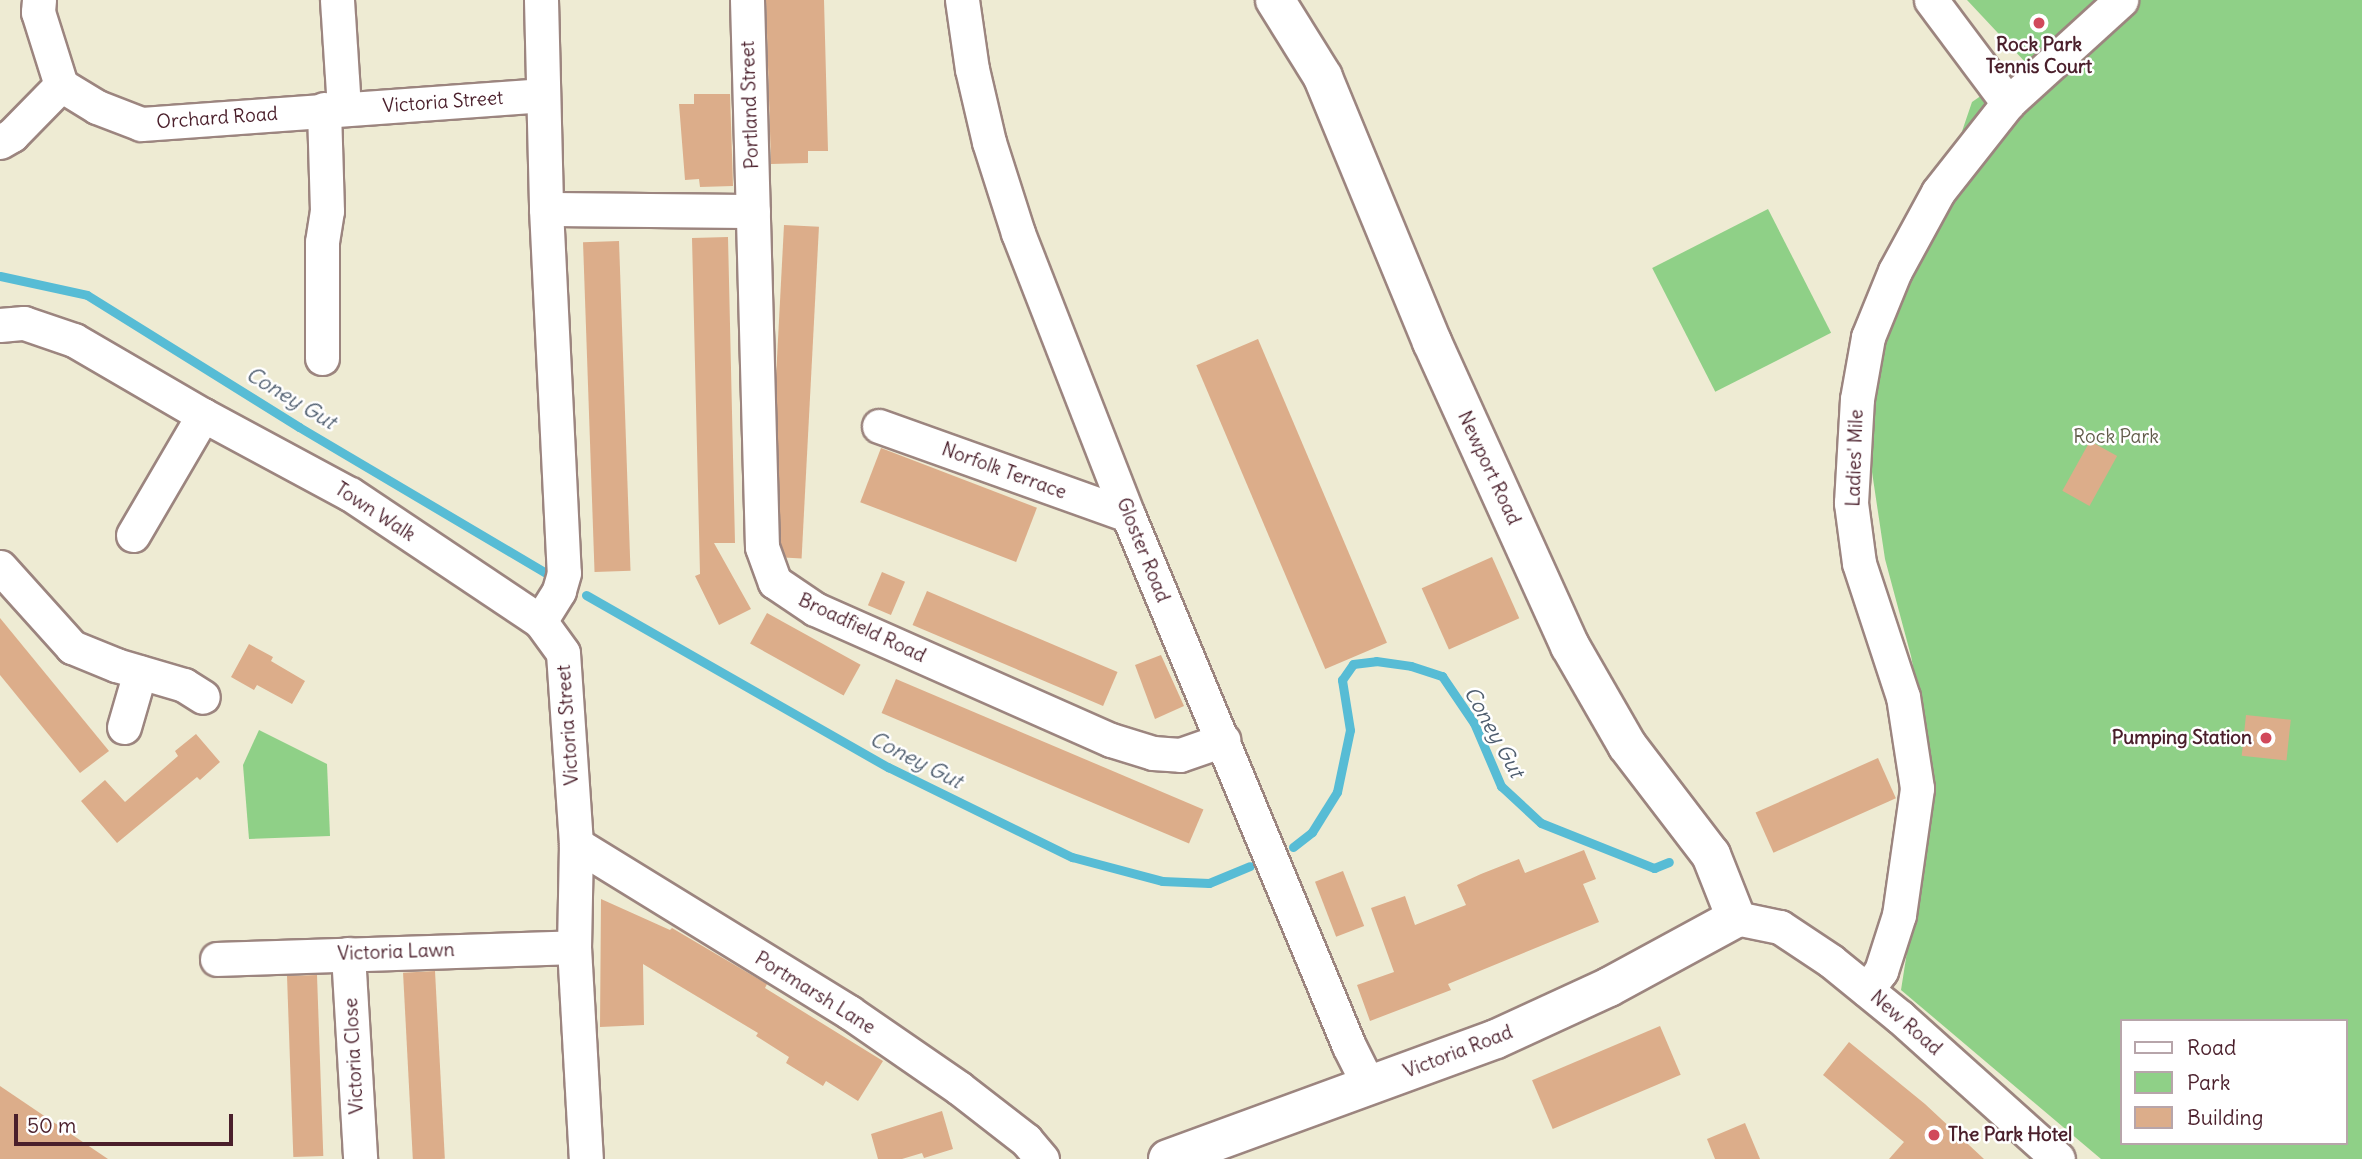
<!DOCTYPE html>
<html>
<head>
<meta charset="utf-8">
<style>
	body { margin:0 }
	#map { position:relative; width:2362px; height:1159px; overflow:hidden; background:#eeebd3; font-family:Delius,sans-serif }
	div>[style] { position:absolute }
	.green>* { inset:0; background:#8fd087; transform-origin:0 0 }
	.stream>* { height:9px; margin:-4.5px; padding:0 4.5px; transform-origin:4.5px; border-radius:4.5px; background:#57bcd5 }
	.building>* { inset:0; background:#dcad8a; transform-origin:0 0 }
	.roads { filter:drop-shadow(2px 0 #9c857f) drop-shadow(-2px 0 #9c857f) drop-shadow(0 2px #9c857f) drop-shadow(0 -2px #9c857f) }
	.street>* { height:33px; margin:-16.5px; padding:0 16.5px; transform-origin:16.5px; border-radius:16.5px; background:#fff }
	.secondary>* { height:38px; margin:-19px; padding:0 19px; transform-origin:19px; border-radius:19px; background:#fff }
	.dots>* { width:19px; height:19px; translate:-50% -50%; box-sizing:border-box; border:4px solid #fff; border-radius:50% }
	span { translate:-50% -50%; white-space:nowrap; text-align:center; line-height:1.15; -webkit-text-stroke:5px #fff; paint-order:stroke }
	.poi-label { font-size:19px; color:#4a1f2b; font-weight:700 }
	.right { translate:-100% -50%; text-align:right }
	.left { translate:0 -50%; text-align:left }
	.street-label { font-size:19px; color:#4a1f2b }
	.park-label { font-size:19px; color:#625d4b }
	.water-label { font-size:21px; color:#4f5e6f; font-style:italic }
	.legend { position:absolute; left:2120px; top:1019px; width:228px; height:126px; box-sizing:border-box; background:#fff; border:2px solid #b7a5aa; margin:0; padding:9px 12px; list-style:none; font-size:21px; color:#4a1f2b }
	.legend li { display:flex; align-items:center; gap:14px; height:35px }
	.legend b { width:35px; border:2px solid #b7a5aa }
	.scale { position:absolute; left:14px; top:1114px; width:219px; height:32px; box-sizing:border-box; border:4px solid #4a1f2b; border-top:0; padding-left:9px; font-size:21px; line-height:24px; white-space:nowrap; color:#4a1f2b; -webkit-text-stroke:5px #fff; paint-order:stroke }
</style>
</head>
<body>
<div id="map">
	<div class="green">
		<i style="clip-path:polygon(evenodd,1967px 0,2362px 0,2362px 1159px,2101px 1159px,1901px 990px,1918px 882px,1929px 748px,1911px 656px,1885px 559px,1865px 425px,1898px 295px,1940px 196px,1972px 102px,2027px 64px,1967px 0,2122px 1021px,2346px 1021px,2346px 1143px,2122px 1143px,2122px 1021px)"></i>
		<i style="left:1768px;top:209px;width:139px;height:130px;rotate:63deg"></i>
		<i style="clip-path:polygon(259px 730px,327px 764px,330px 836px,249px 839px,243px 765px)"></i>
	</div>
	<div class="stream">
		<i style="left:0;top:276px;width:89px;rotate:12.3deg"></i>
		<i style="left:87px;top:295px;width:250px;rotate:31.9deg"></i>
		<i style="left:299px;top:427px;width:295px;rotate:30.6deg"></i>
		<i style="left:586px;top:595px;width:348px;rotate:29.7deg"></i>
		<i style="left:888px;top:767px;width:205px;rotate:26.1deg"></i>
		<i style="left:1072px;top:857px;width:93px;rotate:14.9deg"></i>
		<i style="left:1162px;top:881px;width:47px;rotate:2.4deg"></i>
		<i style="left:1209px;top:883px;width:44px;rotate:-22.5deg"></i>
		<i style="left:1293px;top:847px;width:24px;rotate:-38deg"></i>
		<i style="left:1312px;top:832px;width:47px;rotate:-58deg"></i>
		<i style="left:1337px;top:792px;width:63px;rotate:-78.2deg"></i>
		<i style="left:1350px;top:730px;width:51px;rotate:-99.1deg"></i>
		<i style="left:1342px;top:680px;width:19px;rotate:-55deg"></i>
		<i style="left:1353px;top:664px;width:23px;rotate:-7deg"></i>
		<i style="left:1376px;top:661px;width:35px;rotate:8deg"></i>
		<i style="left:1411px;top:666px;width:33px;rotate:18deg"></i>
		<i style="left:1442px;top:676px;width:57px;rotate:55.8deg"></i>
		<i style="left:1474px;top:723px;width:69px;rotate:66.8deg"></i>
		<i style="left:1501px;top:786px;width:54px;rotate:42.8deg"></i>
		<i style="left:1541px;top:823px;width:122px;rotate:21.7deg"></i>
		<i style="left:1654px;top:868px;width:16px;rotate:-22deg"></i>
	</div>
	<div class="building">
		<i style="clip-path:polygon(766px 0,824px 0,828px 151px,808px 151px,808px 163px,771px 164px)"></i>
		<i style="clip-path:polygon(694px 94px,730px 94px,733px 186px,700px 187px,699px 179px,685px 180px,679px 104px,694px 104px)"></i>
		<i style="left:784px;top:225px;width:35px;height:332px;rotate:3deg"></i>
		<i style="clip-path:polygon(728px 237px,735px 543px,714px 543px,751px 609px,719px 625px,695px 576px,700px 574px,692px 238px)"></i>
		<i style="left:619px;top:241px;width:330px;height:36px;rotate:88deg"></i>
		<i style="left:1258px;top:339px;width:330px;height:67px;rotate:67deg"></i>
		<i style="left:2090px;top:441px;width:31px;height:57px;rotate:29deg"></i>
		<i style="left:881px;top:448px;width:167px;height:58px;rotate:21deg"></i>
		<i style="left:1492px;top:557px;width:67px;height:77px;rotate:66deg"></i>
		<i style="left:882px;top:572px;width:25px;height:36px;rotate:23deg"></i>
		<i style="left:927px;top:591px;width:207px;height:37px;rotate:23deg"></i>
		<i style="left:767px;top:613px;width:107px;height:35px;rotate:29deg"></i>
		<i style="clip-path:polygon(0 618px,109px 751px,80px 773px,0 675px)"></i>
		<i style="clip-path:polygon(249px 644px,273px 657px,271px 661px,305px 681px,292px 704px,257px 685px,254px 690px,231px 677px)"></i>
		<i style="clip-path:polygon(1161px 655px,1184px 706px,1155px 719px,1135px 665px)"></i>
		<i style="left:896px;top:679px;width:334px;height:37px;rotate:23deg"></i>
		<i style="left:2246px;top:715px;width:45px;height:41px;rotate:6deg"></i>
		<i style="clip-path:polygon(196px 734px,220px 762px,200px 780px,197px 777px,117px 843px,81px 801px,105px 780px,125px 802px,178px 756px,175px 751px)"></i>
		<i style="left:1878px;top:758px;width:44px;height:134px;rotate:66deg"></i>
		<i style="clip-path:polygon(1584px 850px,1596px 879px,1583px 884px,1599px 922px,1448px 984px,1451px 990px,1370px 1021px,1357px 985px,1394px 972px,1371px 908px,1405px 896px,1415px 925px,1466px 905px,1457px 885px,1481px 874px,1519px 859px,1525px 873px)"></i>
		<i style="left:1343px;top:871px;width:59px;height:30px;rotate:69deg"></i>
		<i style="clip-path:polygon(601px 899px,670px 930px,672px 928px,767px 984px,765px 988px,883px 1061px,858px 1101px,826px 1081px,823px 1086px,786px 1063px,789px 1057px,756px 1036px,758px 1033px,643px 964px,644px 1025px,600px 1027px)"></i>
		<i style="left:435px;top:971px;width:188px;height:32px;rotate:87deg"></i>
		<i style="left:317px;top:975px;width:181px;height:30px;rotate:88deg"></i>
		<i style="left:1660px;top:1026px;width:53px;height:139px;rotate:67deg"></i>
		<i style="clip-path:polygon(1849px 1042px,1925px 1104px,1984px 1159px,1889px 1159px,1904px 1142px,1823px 1075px)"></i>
		<i style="clip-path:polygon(0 1086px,108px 1159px,0 1159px)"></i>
		<i style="clip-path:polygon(942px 1111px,953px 1149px,924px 1158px,922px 1153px,902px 1159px,878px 1159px,871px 1134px)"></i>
		<i style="clip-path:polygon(1745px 1123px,1760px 1159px,1715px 1159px,1707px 1139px)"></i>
	</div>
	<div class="roads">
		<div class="street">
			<i style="left:39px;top:0;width:12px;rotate:95deg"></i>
			<i style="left:38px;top:12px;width:77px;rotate:72.5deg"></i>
			<i style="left:61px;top:85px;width:42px;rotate:31.4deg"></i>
			<i style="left:97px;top:107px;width:47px;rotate:21.1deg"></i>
			<i style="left:141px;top:124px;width:402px;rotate:-4.1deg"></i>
			<i style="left:337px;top:0;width:108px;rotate:86.3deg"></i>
			<i style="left:541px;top:0;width:209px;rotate:88.6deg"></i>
			<i style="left:546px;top:209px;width:364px;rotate:87.2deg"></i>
			<i style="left:564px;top:573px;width:19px;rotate:106deg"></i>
			<i style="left:559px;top:591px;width:36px;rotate:122deg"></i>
			<i style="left:540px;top:621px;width:39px;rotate:54deg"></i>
			<i style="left:563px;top:653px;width:191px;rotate:86.1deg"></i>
			<i style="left:576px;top:844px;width:103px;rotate:91.1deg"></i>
			<i style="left:574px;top:947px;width:212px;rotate:86.8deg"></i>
			<i style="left:747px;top:0;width:547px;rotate:88.43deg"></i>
			<i style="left:762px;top:547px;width:37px;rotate:70deg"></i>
			<i style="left:775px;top:582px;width:48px;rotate:34deg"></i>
			<i style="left:815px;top:609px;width:324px;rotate:23.9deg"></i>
			<i style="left:1111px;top:740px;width:44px;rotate:17.2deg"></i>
			<i style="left:1153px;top:753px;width:27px;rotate:4deg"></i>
			<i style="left:1180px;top:755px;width:46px;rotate:-19.2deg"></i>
			<i style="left:962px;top:0;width:70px;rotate:81.8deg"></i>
			<i style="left:972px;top:69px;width:75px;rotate:76.9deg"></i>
			<i style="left:989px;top:142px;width:96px;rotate:72.3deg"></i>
			<i style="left:1018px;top:233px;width:303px;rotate:68.7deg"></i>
			<i style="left:1128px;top:515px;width:575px;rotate:67.4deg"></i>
			<i style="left:1349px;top:1046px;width:45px;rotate:63.4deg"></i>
			<i style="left:1931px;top:0;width:129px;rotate:53.2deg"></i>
			<i style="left:0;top:142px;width:14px;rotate:-30deg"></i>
			<i style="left:12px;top:135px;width:70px;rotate:-45.6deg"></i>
			<i style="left:546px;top:209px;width:207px;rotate:0.6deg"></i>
			<i style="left:0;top:325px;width:24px;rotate:-5deg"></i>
			<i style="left:24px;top:323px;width:53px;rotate:18.8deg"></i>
			<i style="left:74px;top:340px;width:149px;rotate:30.2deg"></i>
			<i style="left:203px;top:415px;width:167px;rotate:28.3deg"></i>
			<i style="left:350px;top:494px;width:229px;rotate:33.8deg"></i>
			<i style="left:322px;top:358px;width:116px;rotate:-90deg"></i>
			<i style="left:322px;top:242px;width:31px;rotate:-81deg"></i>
			<i style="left:327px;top:211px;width:102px;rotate:-91.7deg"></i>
			<i style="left:879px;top:426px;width:264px;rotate:19.7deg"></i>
			<i style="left:133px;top:535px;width:139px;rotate:-59.7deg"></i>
			<i style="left:0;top:567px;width:108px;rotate:48deg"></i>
			<i style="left:72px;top:647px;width:48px;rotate:22.2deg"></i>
			<i style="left:116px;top:665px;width:71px;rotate:16.4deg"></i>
			<i style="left:184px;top:685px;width:22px;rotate:32deg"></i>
			<i style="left:124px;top:727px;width:57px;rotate:-73.8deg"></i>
			<i style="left:576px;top:844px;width:321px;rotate:31.6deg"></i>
			<i style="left:849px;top:1012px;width:134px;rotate:34.6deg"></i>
			<i style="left:959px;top:1088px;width:85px;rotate:37.8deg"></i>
			<i style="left:1026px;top:1140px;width:25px;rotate:50deg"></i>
			<i style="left:1736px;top:918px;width:45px;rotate:11.6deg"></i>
			<i style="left:1780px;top:927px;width:61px;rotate:33.7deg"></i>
			<i style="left:1831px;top:961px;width:89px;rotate:39.1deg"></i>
			<i style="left:1900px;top:1017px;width:212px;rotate:41.9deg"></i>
			<i style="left:348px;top:954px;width:205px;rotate:86.6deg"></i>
			<i style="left:217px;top:959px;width:357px;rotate:-1.9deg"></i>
			<i style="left:1867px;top:990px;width:24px;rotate:-54deg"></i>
			<i style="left:1881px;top:971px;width:59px;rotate:-72.2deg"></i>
			<i style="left:1899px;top:915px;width:128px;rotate:-81.9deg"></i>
			<i style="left:1917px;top:788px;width:92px;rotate:-98.7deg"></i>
			<i style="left:1903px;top:697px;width:141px;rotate:-108.2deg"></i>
			<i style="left:1859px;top:563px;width:61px;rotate:-97.6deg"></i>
			<i style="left:1851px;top:503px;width:104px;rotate:-86.7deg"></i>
			<i style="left:1857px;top:399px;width:63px;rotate:-79.9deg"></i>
			<i style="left:1868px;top:337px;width:71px;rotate:-67.8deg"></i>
			<i style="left:1895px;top:271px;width:90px;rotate:-61.4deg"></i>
			<i style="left:1938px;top:192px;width:113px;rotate:-51.8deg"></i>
			<i style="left:2008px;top:103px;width:153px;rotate:-42.3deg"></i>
		</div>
		<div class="secondary">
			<i style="left:1168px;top:1159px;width:349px;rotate:-20.1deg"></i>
			<i style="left:1496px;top:1039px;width:124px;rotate:-24.7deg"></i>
			<i style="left:1609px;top:987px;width:145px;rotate:-28.5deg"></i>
			<i style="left:1736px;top:918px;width:68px;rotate:-111.6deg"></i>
			<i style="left:1711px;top:855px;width:138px;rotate:-127.4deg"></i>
			<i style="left:1627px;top:745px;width:114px;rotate:-119.9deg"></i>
			<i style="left:1570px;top:646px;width:334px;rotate:-114.4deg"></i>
			<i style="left:1432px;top:342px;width:287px;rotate:-112.4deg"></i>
			<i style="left:1323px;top:77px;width:91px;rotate:-121.9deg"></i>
		</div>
	</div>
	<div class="dots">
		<i style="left:2039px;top:23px;background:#d1495b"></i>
		<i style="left:2266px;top:738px;background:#d1495b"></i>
		<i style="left:1934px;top:1135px;background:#d1495b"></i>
	</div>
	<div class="poi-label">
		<span style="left:2039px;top:56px">Rock Park<br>Tennis Court</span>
		<span class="right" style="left:2252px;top:738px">Pumping Station</span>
		<span class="left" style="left:1948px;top:1135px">The Park Hotel</span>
	</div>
	<div class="street-label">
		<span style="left:443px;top:102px;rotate:-4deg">Victoria Street</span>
		<span style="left:750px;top:105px;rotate:-92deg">Portland Street</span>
		<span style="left:217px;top:118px;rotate:-4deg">Orchard Road</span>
		<span style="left:1855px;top:458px;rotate:-88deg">Ladies' Mile</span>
		<span style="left:1489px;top:468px;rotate:65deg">Newport Road</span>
		<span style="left:1004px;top:471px;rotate:20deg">Norfolk Terrace</span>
		<span style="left:375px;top:512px;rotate:33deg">Town Walk</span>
		<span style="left:1143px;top:550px;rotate:68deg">Gloster Road</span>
		<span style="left:862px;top:628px;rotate:25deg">Broadfield Road</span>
		<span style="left:568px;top:725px;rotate:-94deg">Victoria Street</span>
		<span style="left:396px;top:952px;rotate:-2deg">Victoria Lawn</span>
		<span style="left:815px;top:993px;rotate:32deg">Portmarsh Lane</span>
		<span style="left:1906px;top:1023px;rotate:41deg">New Road</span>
		<span style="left:1458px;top:1052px;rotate:-21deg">Victoria Road</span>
		<span style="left:354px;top:1056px;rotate:-93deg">Victoria Close</span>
	</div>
	<div class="park-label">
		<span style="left:2116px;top:437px">Rock Park</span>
	</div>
	<div class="water-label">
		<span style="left:291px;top:398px;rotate:31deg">Coney Gut</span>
		<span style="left:1494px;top:732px;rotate:61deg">Coney Gut</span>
		<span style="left:916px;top:760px;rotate:27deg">Coney Gut</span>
	</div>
	<ul class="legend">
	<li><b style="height:9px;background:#fff"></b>Road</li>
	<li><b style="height:19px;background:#8fd087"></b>Park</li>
	<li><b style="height:19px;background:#dcad8a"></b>Building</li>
	</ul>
	<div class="scale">50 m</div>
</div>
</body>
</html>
